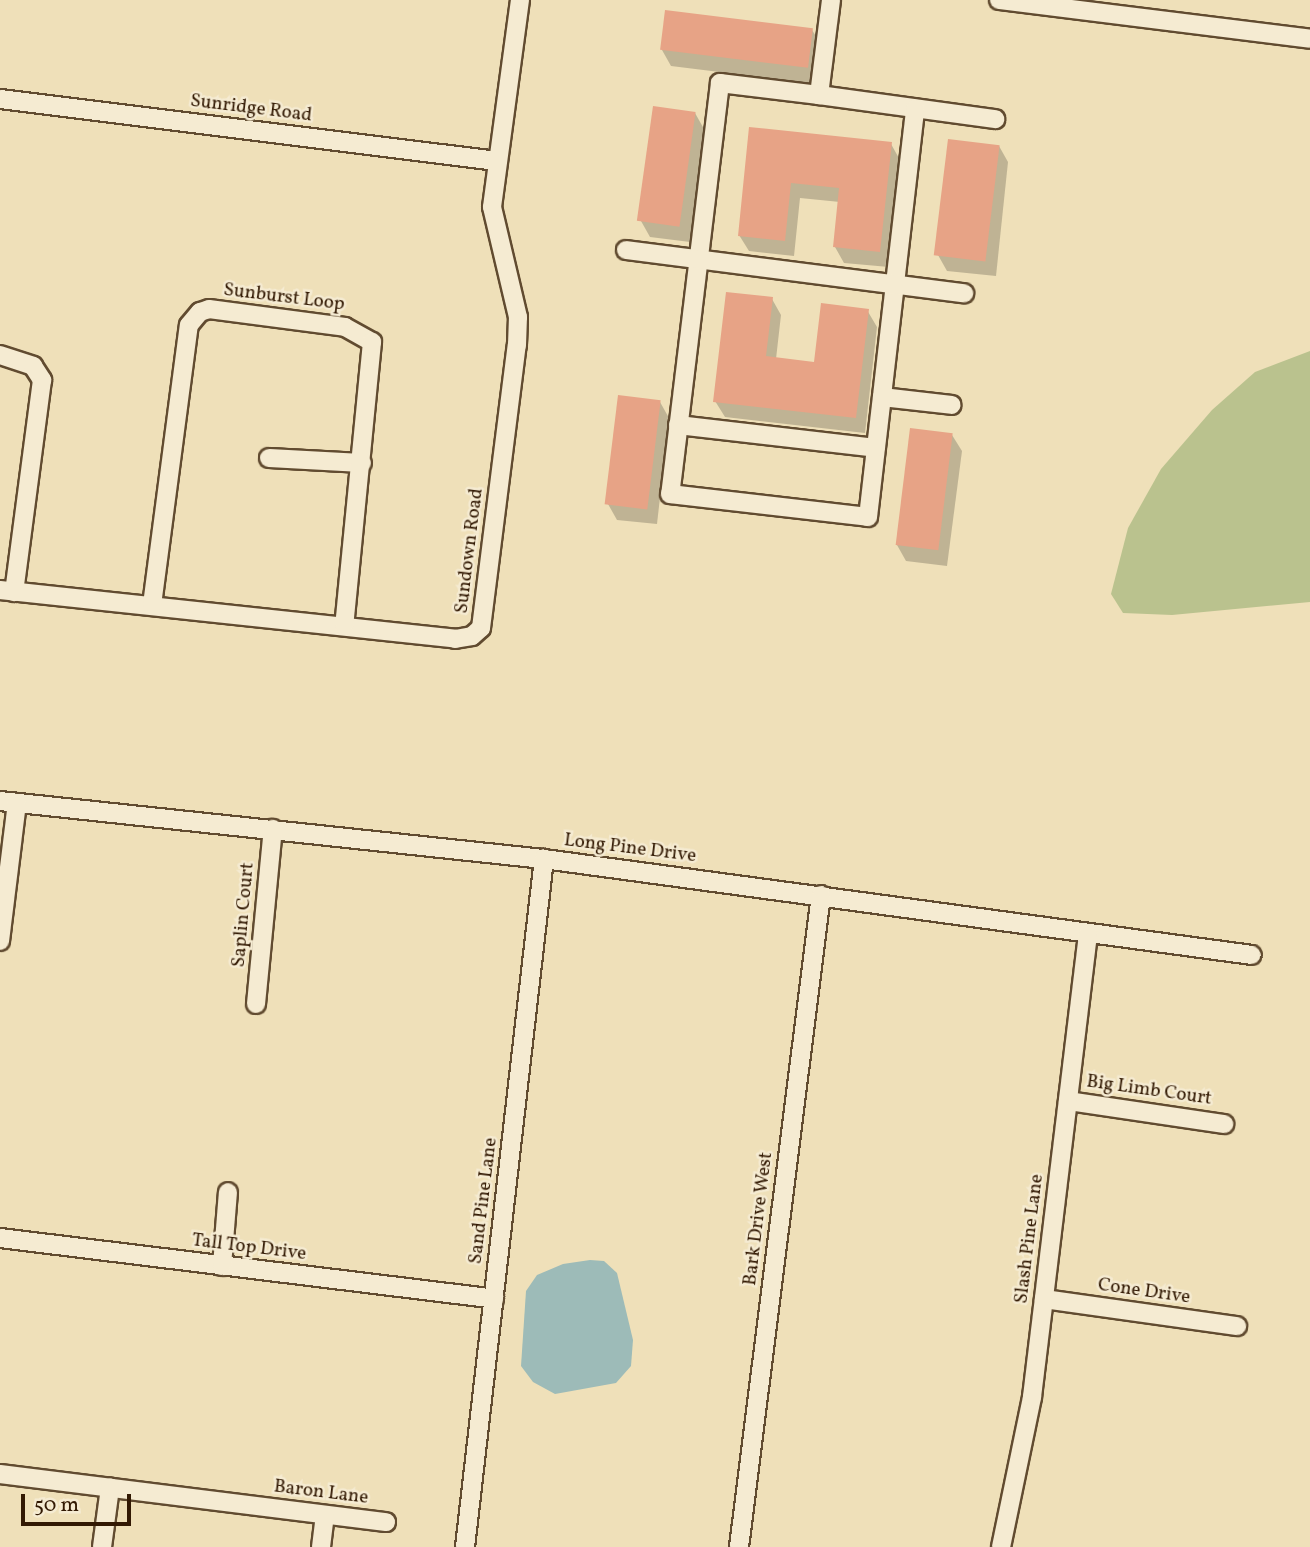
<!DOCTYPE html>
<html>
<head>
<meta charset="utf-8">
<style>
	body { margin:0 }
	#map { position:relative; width:1310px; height:1547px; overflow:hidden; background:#efe0b9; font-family:Vollkorn,serif }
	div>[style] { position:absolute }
	.green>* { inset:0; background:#bac28e }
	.water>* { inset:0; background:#9dbbb8 }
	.shadow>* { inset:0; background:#0003 }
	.building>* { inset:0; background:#e7a386; transform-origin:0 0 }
	.roads { filter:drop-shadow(2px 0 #614b30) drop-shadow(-2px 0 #614b30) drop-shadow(0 2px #614b30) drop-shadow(0 -2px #614b30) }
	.minor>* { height:18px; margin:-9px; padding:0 9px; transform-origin:9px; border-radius:9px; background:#f5ebd2 }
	span { translate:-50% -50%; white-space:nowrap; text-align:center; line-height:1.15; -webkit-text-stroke:5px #f5ebd2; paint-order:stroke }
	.street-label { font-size:19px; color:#321903 }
	.scale { position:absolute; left:21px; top:1494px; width:110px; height:32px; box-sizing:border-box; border:4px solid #321903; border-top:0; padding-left:9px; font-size:21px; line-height:24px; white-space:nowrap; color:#321903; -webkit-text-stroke:5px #f5ebd2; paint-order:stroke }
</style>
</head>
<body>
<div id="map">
	<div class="green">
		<i style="clip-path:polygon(1310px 351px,1310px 602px,1172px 615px,1123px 613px,1111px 594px,1128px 528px,1161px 469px,1212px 410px,1255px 372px)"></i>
	</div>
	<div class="water">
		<i style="clip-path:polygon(590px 1260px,604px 1261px,617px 1273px,633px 1340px,631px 1366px,616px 1383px,555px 1394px,533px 1382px,521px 1366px,526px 1291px,537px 1275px,563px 1264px)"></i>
	</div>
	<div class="shadow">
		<i style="clip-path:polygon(812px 30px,822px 46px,817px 84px,671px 66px,662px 50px)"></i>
		<i style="clip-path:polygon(695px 113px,704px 129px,690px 242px,650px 237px,641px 221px)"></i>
		<i style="clip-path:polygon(751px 129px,891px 144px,900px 160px,889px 267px,844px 263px,835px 247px,840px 202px,800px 198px,794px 256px,749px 251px,739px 235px)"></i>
		<i style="clip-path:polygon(999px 146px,1008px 162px,996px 276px,947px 271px,938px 255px)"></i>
		<i style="clip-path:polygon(772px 299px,781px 315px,776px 359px,816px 364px,867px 310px,877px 327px,865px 433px,725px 417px,715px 401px)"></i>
		<i style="clip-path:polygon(660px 402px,669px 418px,657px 524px,617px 520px,608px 504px)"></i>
		<i style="clip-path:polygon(952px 435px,962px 451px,947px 566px,906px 561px,897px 545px)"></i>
	</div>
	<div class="building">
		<i style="left:665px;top:10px;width:149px;height:40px;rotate:7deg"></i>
		<i style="left:653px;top:106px;width:43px;height:116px;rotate:8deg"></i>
		<i style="clip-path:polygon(749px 127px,892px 142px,880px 252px,833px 247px,839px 188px,791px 183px,785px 241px,738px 236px)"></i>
		<i style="left:948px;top:139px;width:52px;height:117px;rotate:7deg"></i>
		<i style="clip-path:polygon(726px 292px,773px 297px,766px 356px,814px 362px,821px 303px,869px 309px,856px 418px,713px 402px)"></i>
		<i style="left:618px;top:395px;width:43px;height:110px;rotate:7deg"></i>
		<i style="left:910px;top:428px;width:43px;height:118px;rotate:7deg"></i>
	</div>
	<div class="roads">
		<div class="minor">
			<i style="left:831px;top:0;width:96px;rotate:97.2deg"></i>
			<i style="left:819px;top:95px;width:178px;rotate:7.8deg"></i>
			<i style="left:999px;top:0;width:313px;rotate:7.1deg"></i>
			<i style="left:819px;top:95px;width:100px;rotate:-173.1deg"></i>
			<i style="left:720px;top:83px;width:414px;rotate:96.9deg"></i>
			<i style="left:670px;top:494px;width:199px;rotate:6.6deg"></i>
			<i style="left:868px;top:517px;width:411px;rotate:-83.4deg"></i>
			<i style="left:0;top:99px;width:501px;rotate:7.11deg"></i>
			<i style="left:626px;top:250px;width:341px;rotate:7.3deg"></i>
			<i style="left:0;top:355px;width:35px;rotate:18deg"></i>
			<i style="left:33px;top:366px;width:17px;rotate:57deg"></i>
			<i style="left:42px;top:380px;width:214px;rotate:97.5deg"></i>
			<i style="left:882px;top:397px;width:70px;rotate:6.5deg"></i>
			<i style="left:678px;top:425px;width:199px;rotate:6.6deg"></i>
			<i style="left:269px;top:458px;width:93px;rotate:3.1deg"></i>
			<i style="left:0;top:590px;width:458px;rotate:6.1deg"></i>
			<i style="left:455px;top:639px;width:17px;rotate:-10deg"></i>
			<i style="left:472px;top:636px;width:12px;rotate:-42deg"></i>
			<i style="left:481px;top:628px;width:285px;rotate:-82.8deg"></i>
			<i style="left:517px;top:345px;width:28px;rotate:-88deg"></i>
			<i style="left:518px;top:317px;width:113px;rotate:-103.3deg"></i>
			<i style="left:492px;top:207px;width:209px;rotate:-82.3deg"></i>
			<i style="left:152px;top:605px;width:282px;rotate:-82.5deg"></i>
			<i style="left:189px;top:325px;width:17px;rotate:-50deg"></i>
			<i style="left:200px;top:312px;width:9px;rotate:-18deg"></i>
			<i style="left:209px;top:309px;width:137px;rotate:7.5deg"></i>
			<i style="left:345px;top:327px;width:31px;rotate:29deg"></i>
			<i style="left:372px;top:342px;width:285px;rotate:95.6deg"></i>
			<i style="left:0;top:801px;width:547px;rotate:6.09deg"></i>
			<i style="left:544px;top:859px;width:714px;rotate:7.72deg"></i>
			<i style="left:0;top:941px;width:139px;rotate:-83deg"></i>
			<i style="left:256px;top:1004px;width:176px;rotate:-84.5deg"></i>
			<i style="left:1068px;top:1101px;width:158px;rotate:8.4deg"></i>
			<i style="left:0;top:1238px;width:498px;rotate:7deg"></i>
			<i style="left:222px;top:1266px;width:74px;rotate:-85.4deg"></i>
			<i style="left:1044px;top:1299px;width:195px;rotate:8deg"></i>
			<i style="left:0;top:1474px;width:389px;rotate:7.1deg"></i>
			<i style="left:102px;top:1547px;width:60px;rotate:-82.3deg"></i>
			<i style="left:321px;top:1547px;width:32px;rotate:-83deg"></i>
			<i style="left:465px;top:1547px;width:693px;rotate:-83.45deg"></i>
			<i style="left:739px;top:1547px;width:657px;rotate:-82.83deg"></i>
			<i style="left:1001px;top:1547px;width:153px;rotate:-78.3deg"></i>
			<i style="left:1032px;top:1397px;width:467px;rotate:-83.1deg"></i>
		</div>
	</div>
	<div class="street-label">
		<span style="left:251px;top:109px;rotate:7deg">Sunridge Road</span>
		<span style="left:284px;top:298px;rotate:7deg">Sunburst Loop</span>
		<span style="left:470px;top:551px;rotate:-83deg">Sundown Road</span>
		<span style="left:630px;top:849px;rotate:7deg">Long Pine Drive</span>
		<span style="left:244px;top:915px;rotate:-85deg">Saplin Court</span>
		<span style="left:1149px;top:1091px;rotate:8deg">Big Limb Court</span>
		<span style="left:484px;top:1201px;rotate:-83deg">Sand Pine Lane</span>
		<span style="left:759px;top:1219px;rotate:-83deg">Bark Drive West</span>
		<span style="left:1030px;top:1239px;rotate:-83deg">Slash Pine Lane</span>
		<span style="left:249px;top:1248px;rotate:7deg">Tall Top Drive</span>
		<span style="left:1144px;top:1292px;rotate:8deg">Cone Drive</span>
		<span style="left:321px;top:1493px;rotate:7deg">Baron Lane</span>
	</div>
	<div class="scale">50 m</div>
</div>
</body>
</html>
